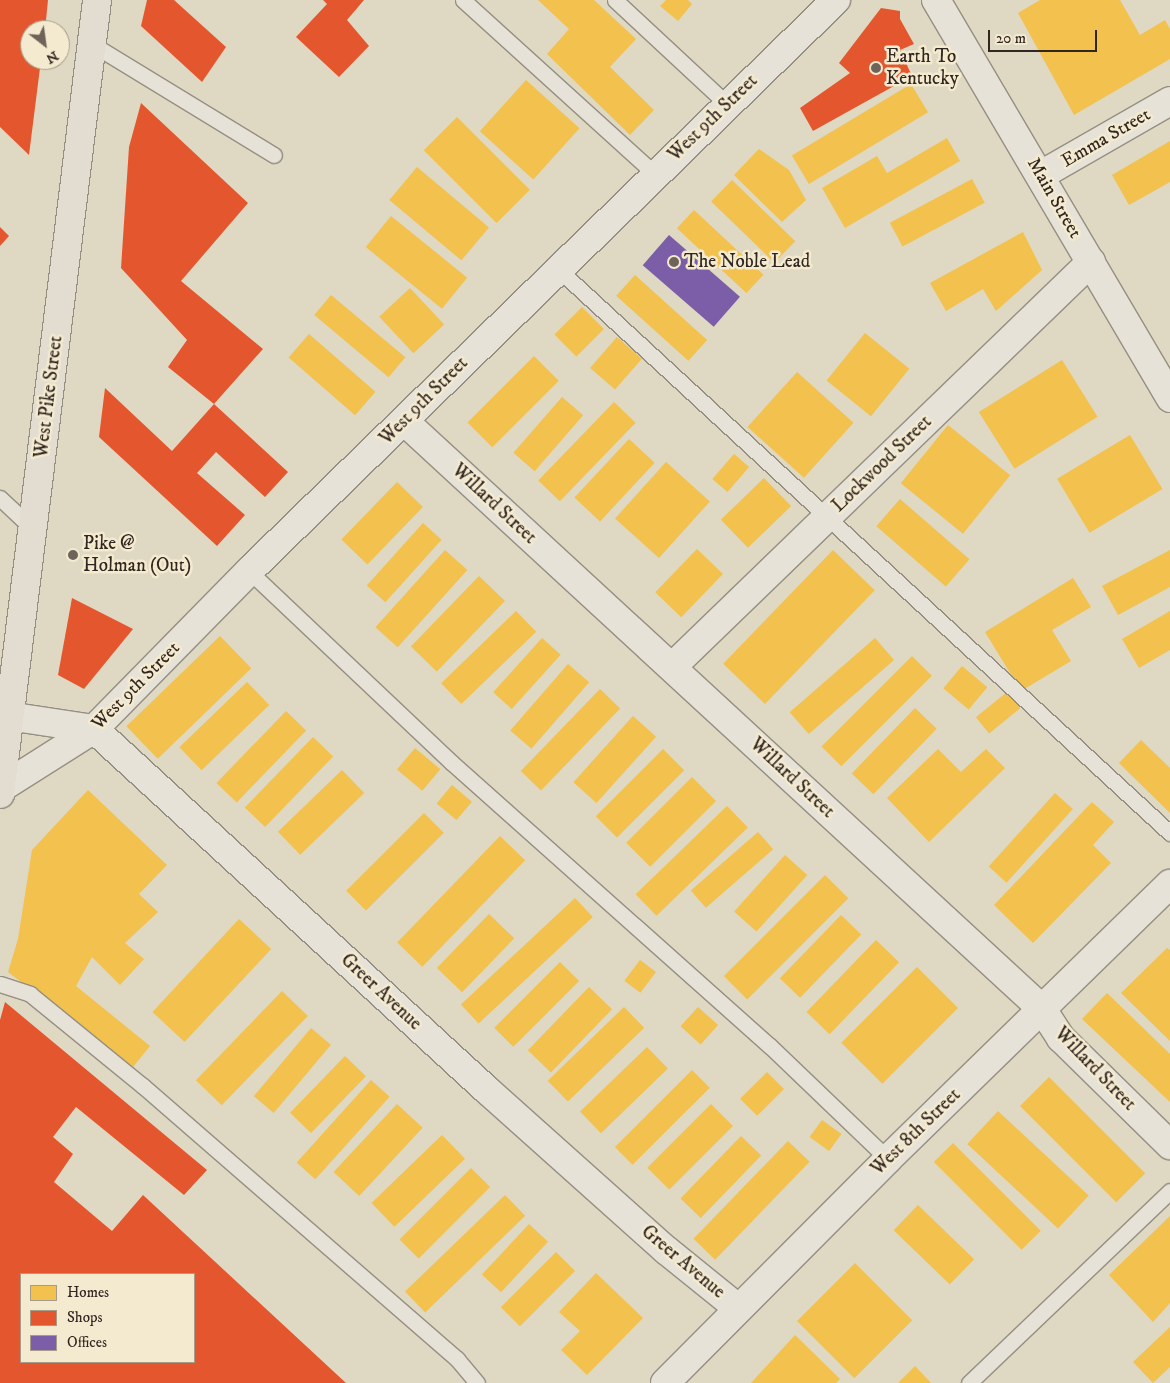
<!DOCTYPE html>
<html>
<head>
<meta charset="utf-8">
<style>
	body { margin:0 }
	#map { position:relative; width:1170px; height:1383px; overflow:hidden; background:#dfd8c2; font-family:"IM FELL DW Pica",serif }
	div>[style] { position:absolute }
	.homes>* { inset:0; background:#f2c14e; transform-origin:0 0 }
	.shops>* { inset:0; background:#e4572e }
	.offices>* { inset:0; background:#7b5ea7; transform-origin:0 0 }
	.roads { filter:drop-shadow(1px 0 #958f82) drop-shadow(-1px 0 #958f82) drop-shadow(0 1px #958f82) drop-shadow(0 -1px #958f82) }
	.service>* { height:15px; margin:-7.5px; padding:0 7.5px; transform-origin:7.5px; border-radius:7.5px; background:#e6e2d7 }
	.minor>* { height:28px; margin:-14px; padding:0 14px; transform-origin:14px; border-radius:14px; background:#e6e2d7 }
	.tertiary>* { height:28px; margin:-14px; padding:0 14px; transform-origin:14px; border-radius:14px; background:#e6e2d7 }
	.secondary>* { height:28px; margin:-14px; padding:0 14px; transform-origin:14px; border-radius:14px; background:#e6e2d7 }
	.primary>* { height:28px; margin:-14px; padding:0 14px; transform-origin:14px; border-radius:14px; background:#e2ddd0 }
	.dots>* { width:14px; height:14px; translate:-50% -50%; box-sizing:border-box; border:2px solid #f3eacf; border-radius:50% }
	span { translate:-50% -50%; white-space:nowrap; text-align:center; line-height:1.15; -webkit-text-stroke:5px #f3eacf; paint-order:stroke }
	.poi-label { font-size:19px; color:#322621 }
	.left { translate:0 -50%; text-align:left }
	.street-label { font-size:19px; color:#322621 }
	.legend { position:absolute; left:20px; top:1273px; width:175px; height:90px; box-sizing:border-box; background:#f3eacf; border:1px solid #a69c89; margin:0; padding:6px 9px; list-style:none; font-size:15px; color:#322621 }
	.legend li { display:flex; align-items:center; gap:10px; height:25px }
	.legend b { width:25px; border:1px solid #a69c89 }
	.north { position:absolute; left:20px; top:20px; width:50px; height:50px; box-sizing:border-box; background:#f3eacf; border:1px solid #a69c89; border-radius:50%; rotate:150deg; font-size:14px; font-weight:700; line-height:20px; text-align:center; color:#322621 }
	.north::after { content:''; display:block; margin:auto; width:18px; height:22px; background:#6f6459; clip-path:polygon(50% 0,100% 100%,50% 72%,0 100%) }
	.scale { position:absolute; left:988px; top:30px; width:109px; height:22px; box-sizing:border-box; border:2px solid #322621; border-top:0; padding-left:6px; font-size:15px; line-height:18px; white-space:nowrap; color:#322621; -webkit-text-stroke:4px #f3eacf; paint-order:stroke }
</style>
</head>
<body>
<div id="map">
	<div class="homes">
		<i style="clip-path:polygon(538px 0,594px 0,636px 39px,610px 67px,654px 110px,630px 135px,547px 54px,569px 29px)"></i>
		<i style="clip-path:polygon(666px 0,688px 0,692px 4px,678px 21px,660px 6px)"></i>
		<i style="clip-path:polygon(1040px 0,1120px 0,1140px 35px,1165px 20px,1170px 29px,1170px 59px,1074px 115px,1018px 13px)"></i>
		<i style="left:526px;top:80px;width:72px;height:69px;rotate:42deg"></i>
		<i style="left:911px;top:84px;width:33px;height:139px;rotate:59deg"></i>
		<i style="left:457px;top:117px;width:103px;height:47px;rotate:45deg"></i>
		<i style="clip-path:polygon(947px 138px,960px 161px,845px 228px,822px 188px,877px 156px,887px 173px)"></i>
		<i style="clip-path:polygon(1170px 141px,1170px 182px,1129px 205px,1112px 175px)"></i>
		<i style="clip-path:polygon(759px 149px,789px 170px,806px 200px,782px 222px,734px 175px)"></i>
		<i style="left:417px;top:167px;width:94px;height:43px;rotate:40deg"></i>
		<i style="left:972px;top:179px;width:27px;height:93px;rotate:62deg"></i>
		<i style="left:732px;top:180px;width:88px;height:30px;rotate:44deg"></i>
		<i style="left:694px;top:210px;width:95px;height:25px;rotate:43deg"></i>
		<i style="left:391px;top:216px;width:98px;height:40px;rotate:39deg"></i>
		<i style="clip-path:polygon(1023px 232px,1042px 270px,996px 311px,983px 289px,946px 311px,930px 283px)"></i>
		<i style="left:635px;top:275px;width:97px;height:28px;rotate:42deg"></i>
		<i style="left:410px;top:288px;width:50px;height:42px;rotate:47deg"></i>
		<i style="left:331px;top:295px;width:97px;height:26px;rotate:40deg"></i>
		<i style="left:582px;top:307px;width:31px;height:39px;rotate:45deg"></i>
		<i style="left:865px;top:333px;width:57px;height:61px;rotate:39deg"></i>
		<i style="left:309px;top:334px;width:88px;height:31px;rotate:41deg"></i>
		<i style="left:617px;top:337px;width:33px;height:41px;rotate:41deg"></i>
		<i style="left:534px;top:356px;width:35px;height:94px;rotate:45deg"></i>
		<i style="left:1062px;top:360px;width:67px;height:98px;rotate:58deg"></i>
		<i style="left:797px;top:372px;width:76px;height:74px;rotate:42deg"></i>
		<i style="left:562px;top:397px;width:28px;height:74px;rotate:41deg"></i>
		<i style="left:614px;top:402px;width:30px;height:109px;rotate:44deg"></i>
		<i style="left:948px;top:425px;width:80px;height:75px;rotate:39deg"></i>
		<i style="left:1130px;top:435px;width:63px;height:85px;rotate:59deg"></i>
		<i style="left:629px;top:439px;width:35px;height:80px;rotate:43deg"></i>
		<i style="left:734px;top:454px;width:20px;height:33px;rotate:41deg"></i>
		<i style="left:666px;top:462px;width:59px;height:76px;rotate:42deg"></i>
		<i style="left:764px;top:478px;width:39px;height:60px;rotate:46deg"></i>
		<i style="left:397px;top:482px;width:36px;height:80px;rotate:44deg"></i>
		<i style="left:900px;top:499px;width:92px;height:36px;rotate:41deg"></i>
		<i style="left:423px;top:523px;width:25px;height:84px;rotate:42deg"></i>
		<i style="left:697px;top:549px;width:36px;height:60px;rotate:44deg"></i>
		<i style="left:445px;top:550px;width:30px;height:104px;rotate:42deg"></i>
		<i style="left:833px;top:550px;width:58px;height:158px;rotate:44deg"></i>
		<i style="clip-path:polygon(1170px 550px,1170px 587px,1118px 615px,1102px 586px)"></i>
		<i style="left:479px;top:576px;width:36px;height:98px;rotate:44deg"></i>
		<i style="clip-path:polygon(1073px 578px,1091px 607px,1052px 630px,1071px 661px,1021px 691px,985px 632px)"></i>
		<i style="left:516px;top:611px;width:29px;height:104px;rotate:46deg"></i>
		<i style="clip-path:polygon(1170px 611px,1170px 650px,1139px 668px,1122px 639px)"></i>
		<i style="left:220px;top:636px;width:45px;height:130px;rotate:46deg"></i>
		<i style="left:542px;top:638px;width:25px;height:73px;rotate:42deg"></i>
		<i style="left:875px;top:638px;width:29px;height:113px;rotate:49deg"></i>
		<i style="left:912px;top:656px;width:28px;height:128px;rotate:45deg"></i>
		<i style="left:568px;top:664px;width:28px;height:88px;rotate:41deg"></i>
		<i style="left:962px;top:666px;width:33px;height:29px;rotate:40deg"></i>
		<i style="left:247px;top:682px;width:32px;height:94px;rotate:46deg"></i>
		<i style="left:600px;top:689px;width:28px;height:114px;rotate:44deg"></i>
		<i style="left:1007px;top:692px;width:21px;height:40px;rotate:51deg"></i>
		<i style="left:915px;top:708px;width:30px;height:91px;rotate:44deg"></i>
		<i style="left:286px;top:711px;width:28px;height:100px;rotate:44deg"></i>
		<i style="left:633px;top:716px;width:31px;height:89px;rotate:42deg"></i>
		<i style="left:313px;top:737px;width:28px;height:98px;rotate:44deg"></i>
		<i style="clip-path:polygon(1141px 740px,1170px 768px,1170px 813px,1119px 763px)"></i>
		<i style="left:415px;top:748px;width:33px;height:28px;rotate:40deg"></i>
		<i style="left:663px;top:749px;width:30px;height:95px;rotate:45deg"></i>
		<i style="clip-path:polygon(938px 749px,961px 772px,986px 749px,1005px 768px,929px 842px,887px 798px)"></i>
		<i style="left:342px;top:770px;width:32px;height:89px;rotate:46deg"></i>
		<i style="left:692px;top:777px;width:34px;height:93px;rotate:45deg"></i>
		<i style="left:452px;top:785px;width:26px;height:24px;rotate:40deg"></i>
		<i style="clip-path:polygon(88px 790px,167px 865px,139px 894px,158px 912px,125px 943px,144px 959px,120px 985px,92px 957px,76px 986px,150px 1046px,133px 1067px,8px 972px,18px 939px,32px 850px)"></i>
		<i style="left:1055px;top:793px;width:24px;height:99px;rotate:42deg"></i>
		<i style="clip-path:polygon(1092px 802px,1114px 822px,1093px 845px,1111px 863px,1033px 943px,994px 905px)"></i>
		<i style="left:727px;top:806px;width:30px;height:127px;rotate:46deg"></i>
		<i style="left:424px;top:813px;width:28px;height:110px;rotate:45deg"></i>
		<i style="left:758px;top:832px;width:23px;height:89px;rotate:49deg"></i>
		<i style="left:500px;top:836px;width:35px;height:148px;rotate:44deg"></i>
		<i style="left:785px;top:855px;width:30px;height:76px;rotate:42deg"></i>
		<i style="left:825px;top:875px;width:33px;height:143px;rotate:45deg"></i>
		<i style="left:575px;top:898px;width:26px;height:156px;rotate:47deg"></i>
		<i style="left:489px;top:914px;width:35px;height:75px;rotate:44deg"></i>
		<i style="left:841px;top:915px;width:28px;height:88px;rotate:44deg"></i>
		<i style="left:239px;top:919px;width:44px;height:127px;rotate:43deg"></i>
		<i style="left:876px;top:940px;width:32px;height:100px;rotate:44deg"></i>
		<i style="clip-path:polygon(1167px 948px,1170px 950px,1170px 1041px,1121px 993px)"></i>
		<i style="left:640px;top:960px;width:20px;height:26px;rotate:37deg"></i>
		<i style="left:560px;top:962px;width:27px;height:93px;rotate:45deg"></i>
		<i style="left:917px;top:967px;width:58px;height:107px;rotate:45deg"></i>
		<i style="left:589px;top:987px;width:32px;height:88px;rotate:44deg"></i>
		<i style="left:282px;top:991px;width:36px;height:124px;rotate:44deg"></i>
		<i style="clip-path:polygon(1107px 993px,1170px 1054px,1170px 1102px,1082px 1019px)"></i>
		<i style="left:624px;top:1007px;width:29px;height:106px;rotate:46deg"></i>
		<i style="left:698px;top:1007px;width:27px;height:26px;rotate:42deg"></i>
		<i style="left:311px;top:1028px;width:26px;height:89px;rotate:40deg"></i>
		<i style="left:647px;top:1047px;width:30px;height:93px;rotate:46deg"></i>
		<i style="left:345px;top:1056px;width:29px;height:79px;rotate:44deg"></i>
		<i style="left:692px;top:1070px;width:25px;height:109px;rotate:45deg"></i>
		<i style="left:767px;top:1072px;width:24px;height:38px;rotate:45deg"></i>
		<i style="left:1049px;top:1077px;width:136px;height:41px;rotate:45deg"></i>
		<i style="left:371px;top:1080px;width:25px;height:111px;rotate:42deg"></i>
		<i style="left:397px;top:1104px;width:35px;height:93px;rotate:43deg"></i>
		<i style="left:711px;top:1104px;width:31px;height:90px;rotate:45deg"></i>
		<i style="left:998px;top:1111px;width:124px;height:45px;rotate:43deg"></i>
		<i style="left:822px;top:1120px;width:24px;height:21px;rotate:36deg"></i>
		<i style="left:442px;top:1135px;width:33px;height:98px;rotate:46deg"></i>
		<i style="left:741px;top:1136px;width:28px;height:87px;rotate:44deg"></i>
		<i style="left:788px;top:1141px;width:30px;height:136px;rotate:44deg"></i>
		<i style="left:953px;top:1143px;width:124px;height:27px;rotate:45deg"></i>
		<i style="left:471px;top:1168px;width:27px;height:101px;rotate:45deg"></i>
		<i style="left:505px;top:1195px;width:29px;height:139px;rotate:46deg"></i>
		<i style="left:918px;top:1205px;width:78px;height:35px;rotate:44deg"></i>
		<i style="clip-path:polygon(1170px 1216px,1170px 1303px,1153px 1322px,1109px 1275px)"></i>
		<i style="left:529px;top:1224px;width:26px;height:69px;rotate:43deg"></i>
		<i style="left:556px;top:1252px;width:27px;height:78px;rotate:45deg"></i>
		<i style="left:855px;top:1263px;width:81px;height:82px;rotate:45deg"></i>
		<i style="clip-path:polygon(596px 1273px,643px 1318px,587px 1375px,561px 1350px,580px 1331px,559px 1312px)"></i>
		<i style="clip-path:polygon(1170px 1327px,1170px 1367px,1153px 1383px,1133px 1362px)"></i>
		<i style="clip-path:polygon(795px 1335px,840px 1379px,836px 1383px,751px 1383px)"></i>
		<i style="clip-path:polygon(915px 1366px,931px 1383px,898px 1383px)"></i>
	</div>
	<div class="shops">
		<i style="clip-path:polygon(0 0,48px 0,45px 30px,30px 30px,30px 60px,41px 60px,29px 155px,0 127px)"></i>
		<i style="clip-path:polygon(147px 0,174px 0,226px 47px,202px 82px,141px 26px)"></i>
		<i style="clip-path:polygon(323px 0,364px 0,347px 20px,369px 46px,339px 77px,296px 37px,327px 4px)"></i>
		<i style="clip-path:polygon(881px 8px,900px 11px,900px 19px,914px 44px,900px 50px,912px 76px,813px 131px,800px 108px,850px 73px,839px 63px)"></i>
		<i style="clip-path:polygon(141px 103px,248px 203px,181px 281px,263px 349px,214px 404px,288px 472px,265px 497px,216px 452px,197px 473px,245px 515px,217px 546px,99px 437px,105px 388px,172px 451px,214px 404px,168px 367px,187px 340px,121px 268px,129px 147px)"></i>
		<i style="clip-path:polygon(0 227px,9px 236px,0 246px)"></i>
		<i style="clip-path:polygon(72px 598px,133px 629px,84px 689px,58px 675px)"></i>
		<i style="clip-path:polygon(evenodd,5px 1002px,207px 1170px,184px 1195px,76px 1107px,53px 1137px,73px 1154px,54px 1182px,112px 1231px,143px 1195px,346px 1383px,0 1383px,0 1020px,5px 1002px,21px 1274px,194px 1274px,194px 1362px,21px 1362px,21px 1274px)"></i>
	</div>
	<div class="offices">
		<i style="left:669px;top:235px;width:94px;height:40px;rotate:41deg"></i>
	</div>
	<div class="roads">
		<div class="service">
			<i style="left:463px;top:0;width:259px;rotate:42.2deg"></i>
			<i style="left:615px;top:0;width:153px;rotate:42.9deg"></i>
			<i style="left:92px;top:44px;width:213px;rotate:31.4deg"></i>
			<i style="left:557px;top:268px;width:834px;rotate:42.67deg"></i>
			<i style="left:0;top:498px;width:45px;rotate:43.2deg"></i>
			<i style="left:249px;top:571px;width:278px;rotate:43.4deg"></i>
			<i style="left:451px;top:762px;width:427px;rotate:41.7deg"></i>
			<i style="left:770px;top:1046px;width:163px;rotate:43.8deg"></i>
			<i style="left:0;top:984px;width:32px;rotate:18deg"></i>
			<i style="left:30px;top:994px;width:146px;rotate:39.2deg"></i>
			<i style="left:143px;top:1086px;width:416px;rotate:41deg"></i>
			<i style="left:457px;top:1359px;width:31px;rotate:50deg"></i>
			<i style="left:969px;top:1383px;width:278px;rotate:-43.7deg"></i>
		</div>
		<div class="minor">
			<i style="left:1041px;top:175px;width:149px;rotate:-29.8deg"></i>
			<i style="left:404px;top:421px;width:868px;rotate:42.66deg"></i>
			<i style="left:1042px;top:1009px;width:35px;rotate:57deg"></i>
			<i style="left:1061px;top:1038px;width:153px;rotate:44.5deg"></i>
			<i style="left:672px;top:667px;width:583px;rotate:-44.03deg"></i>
			<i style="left:0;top:709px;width:11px;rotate:41deg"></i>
			<i style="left:8px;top:716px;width:87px;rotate:8.6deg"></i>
			<i style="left:94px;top:729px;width:535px;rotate:42.58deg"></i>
			<i style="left:488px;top:1091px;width:239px;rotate:41.8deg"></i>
			<i style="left:666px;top:1250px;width:92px;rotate:38.9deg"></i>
			<i style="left:665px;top:1383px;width:316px;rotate:-45.1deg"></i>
			<i style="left:888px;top:1159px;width:394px;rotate:-44.3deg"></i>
		</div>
		<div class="tertiary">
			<i style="left:1px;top:788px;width:110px;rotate:-32.4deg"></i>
			<i style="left:94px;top:729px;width:221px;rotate:-45.5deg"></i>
			<i style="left:249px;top:571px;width:819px;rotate:-44.21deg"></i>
		</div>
		<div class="secondary">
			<i style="left:936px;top:0;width:462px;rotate:59.5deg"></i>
		</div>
		<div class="primary">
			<i style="left:0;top:794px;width:800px;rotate:-83.03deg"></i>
		</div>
	</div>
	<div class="dots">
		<i style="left:876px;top:68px;background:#6f6459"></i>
		<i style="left:674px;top:262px;background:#6f6459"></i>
		<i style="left:73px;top:555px;background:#6f6459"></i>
	</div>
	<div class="poi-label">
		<span class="left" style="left:886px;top:68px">Earth To<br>Kentucky</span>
		<span class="left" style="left:684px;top:262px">The Noble Lead</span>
		<span class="left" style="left:83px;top:555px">Pike @<br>Holman (Out)</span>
	</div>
	<div class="street-label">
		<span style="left:713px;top:118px;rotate:-44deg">West 9th Street</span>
		<span style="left:1106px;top:138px;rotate:-30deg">Emma Street</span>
		<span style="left:1054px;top:198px;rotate:60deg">Main Street</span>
		<span style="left:49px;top:397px;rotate:-83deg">West Pike Street</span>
		<span style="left:424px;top:401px;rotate:-45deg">West 9th Street</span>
		<span style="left:882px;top:464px;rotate:-44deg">Lockwood Street</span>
		<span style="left:494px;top:504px;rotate:43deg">Willard Street</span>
		<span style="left:136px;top:686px;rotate:-45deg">West 9th Street</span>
		<span style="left:792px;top:778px;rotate:43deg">Willard Street</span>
		<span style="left:381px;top:992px;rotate:43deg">Greer Avenue</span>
		<span style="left:1095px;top:1069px;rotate:46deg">Willard Street</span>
		<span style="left:916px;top:1132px;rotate:-44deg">West 8th Street</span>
		<span style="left:683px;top:1262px;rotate:40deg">Greer Avenue</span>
	</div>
	<ul class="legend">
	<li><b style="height:14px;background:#f2c14e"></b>Homes</li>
	<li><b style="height:14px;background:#e4572e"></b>Shops</li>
	<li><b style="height:14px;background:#7b5ea7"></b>Offices</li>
	</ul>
	<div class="north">N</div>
	<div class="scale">20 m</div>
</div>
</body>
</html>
